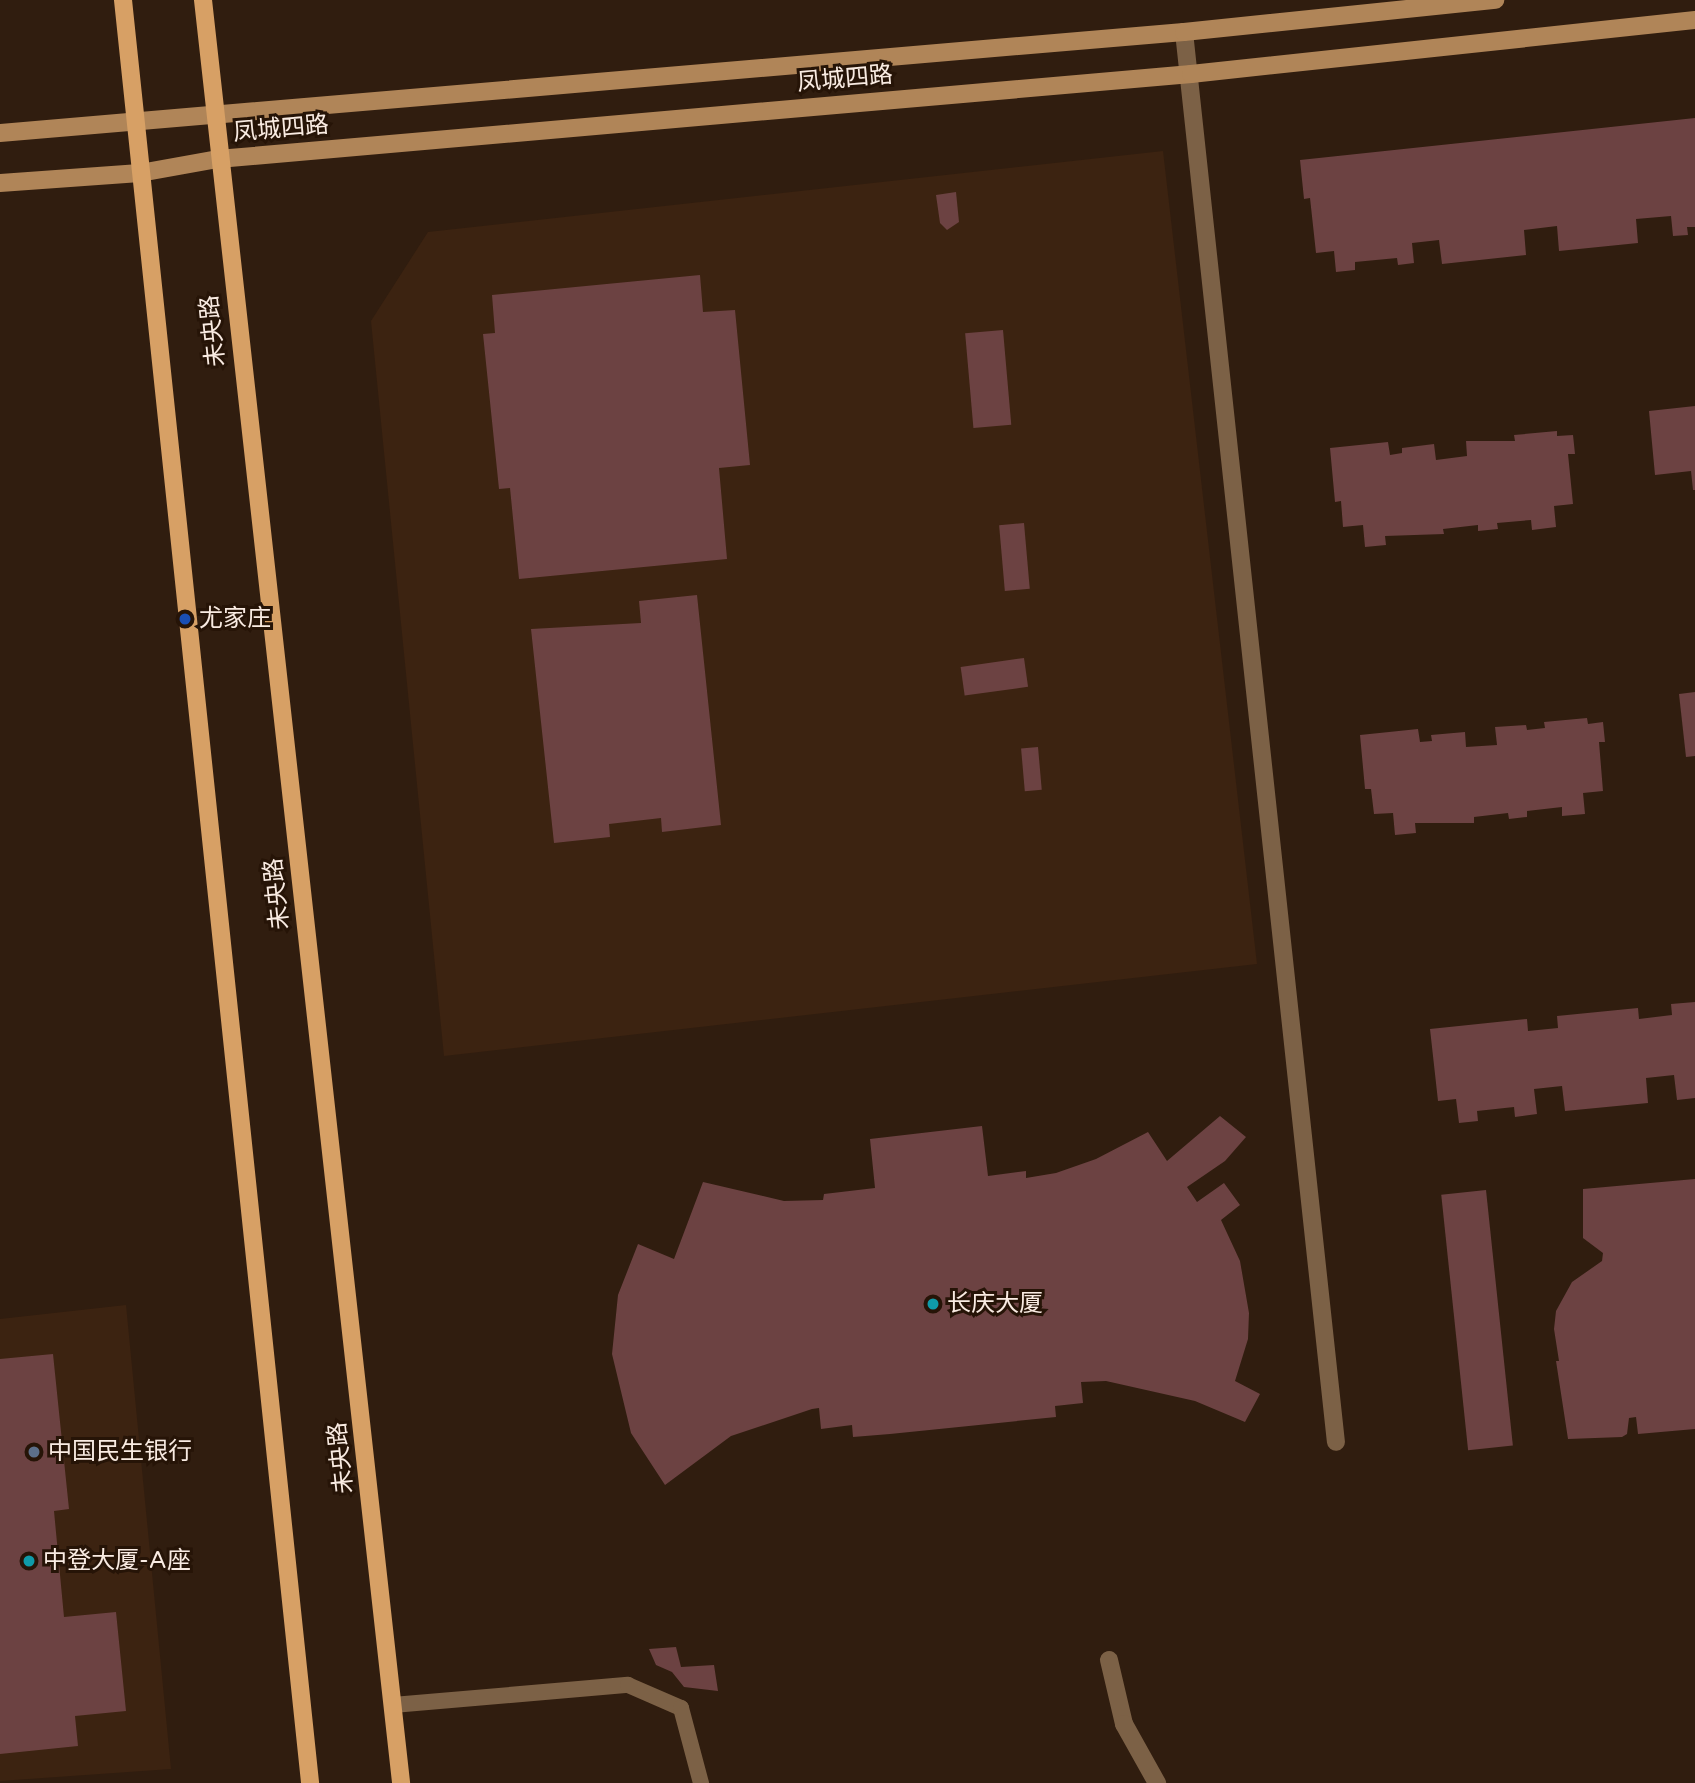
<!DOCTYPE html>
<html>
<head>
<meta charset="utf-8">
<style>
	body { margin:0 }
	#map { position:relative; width:1695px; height:1783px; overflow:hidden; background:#301d0f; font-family:"Varela Round","Noto Sans SC",sans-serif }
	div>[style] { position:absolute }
	.built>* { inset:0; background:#3c2311 }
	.building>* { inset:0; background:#6c4242; transform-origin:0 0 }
	.lane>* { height:16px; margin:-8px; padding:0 8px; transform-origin:8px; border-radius:8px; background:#7c6146 }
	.street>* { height:18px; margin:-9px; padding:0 9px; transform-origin:9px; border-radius:9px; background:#7c6146 }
	.secondary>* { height:18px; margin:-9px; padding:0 9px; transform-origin:9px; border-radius:9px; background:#b08558 }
	.primary>* { height:18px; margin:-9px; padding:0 9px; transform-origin:9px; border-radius:9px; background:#d7a065 }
	.dots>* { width:19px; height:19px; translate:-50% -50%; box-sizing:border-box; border:4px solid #261407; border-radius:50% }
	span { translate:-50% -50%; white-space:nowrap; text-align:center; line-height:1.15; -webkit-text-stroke:6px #261407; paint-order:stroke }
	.street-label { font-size:24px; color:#f9ebe2 }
	.poi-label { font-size:24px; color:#f9ebe2 }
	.left { translate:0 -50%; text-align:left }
</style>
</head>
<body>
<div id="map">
	<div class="built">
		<i style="clip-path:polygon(1163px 151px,1257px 964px,444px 1056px,371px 321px,428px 232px)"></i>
		<i style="clip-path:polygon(126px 1305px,171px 1769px,0 1781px,0 1319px)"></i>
	</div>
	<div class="building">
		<i style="clip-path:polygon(1695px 118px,1695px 227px,1687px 227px,1688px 235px,1673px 236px,1671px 216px,1636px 219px,1638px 243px,1559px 251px,1557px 226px,1524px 230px,1526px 255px,1442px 264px,1439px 240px,1412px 243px,1414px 263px,1398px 265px,1397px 258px,1355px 262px,1355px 270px,1336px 272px,1334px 251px,1316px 253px,1310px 198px,1304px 199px,1300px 160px)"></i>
		<i style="clip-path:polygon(956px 192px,959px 222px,947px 230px,940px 223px,936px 195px)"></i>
		<i style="clip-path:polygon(700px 275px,703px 312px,735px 310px,750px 465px,719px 468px,727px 559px,519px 579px,510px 488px,499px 489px,483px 334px,495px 333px,492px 295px)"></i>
		<i style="left:1003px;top:330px;width:95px;height:38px;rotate:85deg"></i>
		<i style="clip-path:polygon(1695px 406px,1695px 490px,1693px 490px,1691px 471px,1655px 475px,1649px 411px)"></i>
		<i style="clip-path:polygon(1557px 431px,1557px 436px,1573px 435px,1575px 454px,1568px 454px,1573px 504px,1554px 506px,1556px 527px,1532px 530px,1531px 520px,1497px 523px,1498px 529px,1478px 531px,1478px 525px,1443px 529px,1444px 534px,1385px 536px,1386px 545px,1365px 547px,1363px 525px,1343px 527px,1341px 501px,1335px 502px,1330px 448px,1388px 442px,1390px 455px,1402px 453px,1402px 448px,1434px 444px,1436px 460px,1467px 456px,1466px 441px,1515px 441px,1514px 435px)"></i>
		<i style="left:1024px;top:523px;width:66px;height:25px;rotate:85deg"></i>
		<i style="clip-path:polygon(697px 595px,721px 825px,662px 832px,661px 818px,609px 824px,610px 837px,554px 843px,531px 629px,641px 623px,639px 601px)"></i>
		<i style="left:1024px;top:658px;width:29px;height:64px;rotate:82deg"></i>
		<i style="clip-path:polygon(1695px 692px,1695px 756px,1686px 757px,1679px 694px)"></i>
		<i style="clip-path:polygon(1587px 718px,1588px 724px,1603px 722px,1605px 742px,1599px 742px,1603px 791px,1583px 793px,1585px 814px,1562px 816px,1562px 807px,1527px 811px,1527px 817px,1509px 819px,1508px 813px,1474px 817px,1474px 823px,1415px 823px,1416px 833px,1395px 835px,1393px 813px,1374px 814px,1371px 789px,1365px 789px,1360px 735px,1418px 729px,1420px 742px,1432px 741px,1431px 735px,1465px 732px,1466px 747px,1497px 745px,1495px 727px,1526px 725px,1527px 730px,1545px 728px,1544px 722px)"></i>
		<i style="left:1038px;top:747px;width:43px;height:17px;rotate:85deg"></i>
		<i style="clip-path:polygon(1695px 1002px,1695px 1098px,1677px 1100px,1674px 1075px,1646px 1078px,1648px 1103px,1565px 1111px,1562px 1086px,1534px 1089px,1537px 1114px,1515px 1117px,1514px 1107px,1477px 1111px,1478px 1121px,1459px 1123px,1456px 1099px,1438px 1101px,1430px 1029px,1527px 1019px,1528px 1031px,1558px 1028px,1557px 1016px,1638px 1008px,1639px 1019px,1672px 1015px,1671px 1004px)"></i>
		<i style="clip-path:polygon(1220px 1116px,1246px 1137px,1225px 1161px,1187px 1187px,1197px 1202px,1224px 1183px,1240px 1205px,1221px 1220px,1240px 1261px,1249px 1313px,1248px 1339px,1235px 1381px,1260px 1394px,1245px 1422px,1195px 1401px,1106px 1381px,1081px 1382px,1083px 1403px,1055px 1406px,1056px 1417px,890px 1434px,853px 1437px,852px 1425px,821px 1429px,819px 1408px,812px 1409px,731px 1436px,665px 1485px,631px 1433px,612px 1354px,618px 1295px,638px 1244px,674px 1259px,703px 1182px,784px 1201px,823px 1200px,824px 1194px,875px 1188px,870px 1139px,982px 1126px,988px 1176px,1026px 1171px,1026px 1178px,1056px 1173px,1096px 1159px,1148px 1132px,1167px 1161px)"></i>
		<i style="clip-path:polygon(1695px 1179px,1695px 1429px,1638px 1434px,1636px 1417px,1629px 1418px,1627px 1434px,1622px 1437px,1568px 1439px,1556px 1361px,1559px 1361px,1554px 1329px,1556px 1311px,1572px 1282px,1602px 1261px,1603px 1253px,1583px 1238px,1583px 1189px)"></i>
		<i style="left:1486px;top:1190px;width:257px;height:45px;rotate:84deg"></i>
		<i style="clip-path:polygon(53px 1354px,69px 1509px,54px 1511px,64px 1617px,116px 1612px,126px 1711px,75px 1716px,78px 1746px,0 1754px,0 1359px)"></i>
		<i style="clip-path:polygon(676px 1647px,681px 1667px,714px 1665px,718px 1691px,684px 1687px,672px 1672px,656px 1665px,649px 1649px)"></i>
	</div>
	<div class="lane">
		<i style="left:393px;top:1705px;width:236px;rotate:-4.9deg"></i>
		<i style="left:628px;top:1685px;width:58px;rotate:23.5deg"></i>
		<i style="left:681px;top:1708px;width:78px;rotate:75.1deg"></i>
	</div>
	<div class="street">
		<i style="left:1184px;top:32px;width:1418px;rotate:83.85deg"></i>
		<i style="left:1109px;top:1660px;width:66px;rotate:76.8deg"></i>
		<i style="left:1124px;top:1724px;width:68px;rotate:60.8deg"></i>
	</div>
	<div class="secondary">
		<i style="left:0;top:133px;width:1188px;rotate:-4.88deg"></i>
		<i style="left:1184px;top:32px;width:313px;rotate:-5.9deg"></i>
		<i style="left:0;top:183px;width:140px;rotate:-4.1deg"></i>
		<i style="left:140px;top:173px;width:79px;rotate:-10.2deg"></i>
		<i style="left:218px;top:159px;width:977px;rotate:-4.99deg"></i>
		<i style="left:1191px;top:74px;width:507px;rotate:-6.12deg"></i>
	</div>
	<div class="primary">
		<i style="left:123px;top:0;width:1793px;rotate:84.01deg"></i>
		<i style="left:203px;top:0;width:1794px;rotate:83.66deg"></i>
	</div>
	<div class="dots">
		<i style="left:185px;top:619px;background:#1a4fb4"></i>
		<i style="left:933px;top:1304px;background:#0f9aa8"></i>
		<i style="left:34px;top:1452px;background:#5c6f8a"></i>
		<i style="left:29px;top:1561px;background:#0f9aa8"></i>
	</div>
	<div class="street-label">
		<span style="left:845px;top:79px;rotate:-5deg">凤城四路</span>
		<span style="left:281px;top:129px;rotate:-5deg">凤城四路</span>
		<span style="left:213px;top:331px;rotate:-96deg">未央路</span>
		<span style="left:277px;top:894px;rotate:-96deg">未央路</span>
		<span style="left:341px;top:1458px;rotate:-96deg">未央路</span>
	</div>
	<div class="poi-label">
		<span class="left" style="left:199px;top:619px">尤家庄</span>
		<span class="left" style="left:947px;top:1304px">长庆大厦</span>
		<span class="left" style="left:48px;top:1452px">中国民生银行</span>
		<span class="left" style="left:43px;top:1561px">中登大厦-A座</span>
	</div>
</div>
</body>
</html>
